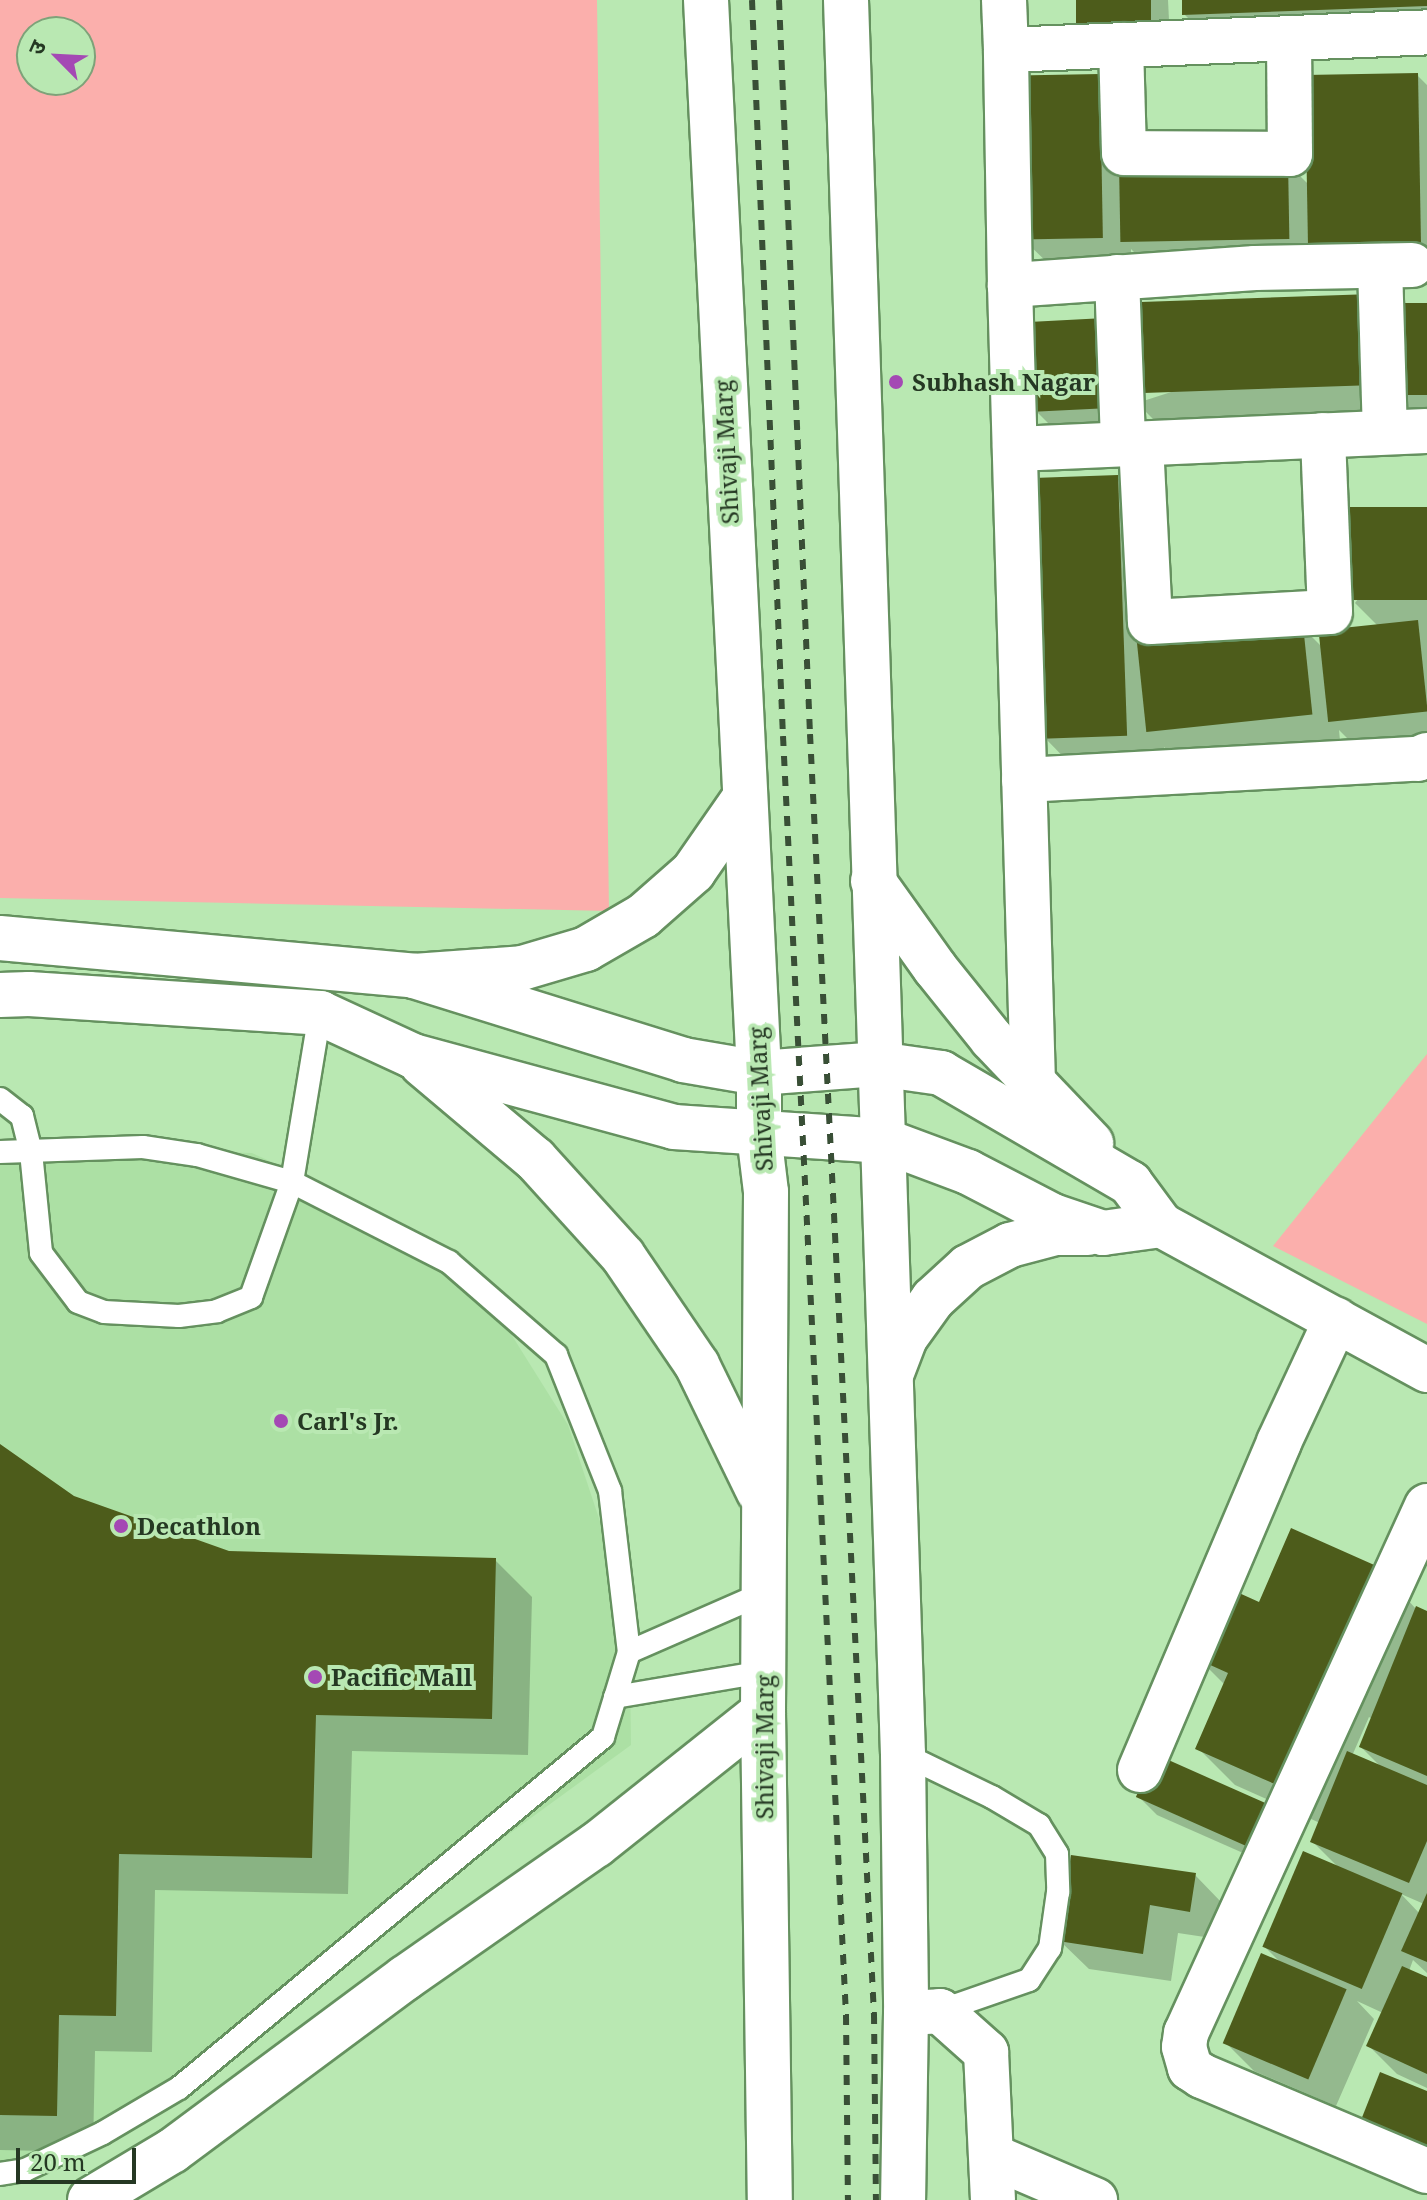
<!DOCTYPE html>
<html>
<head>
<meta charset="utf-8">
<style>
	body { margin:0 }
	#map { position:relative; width:1427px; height:2200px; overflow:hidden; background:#b9e8b2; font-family:"Noto Serif","Noto Sans Devanagari",serif }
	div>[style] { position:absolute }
	.built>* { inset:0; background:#ace0a4 }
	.green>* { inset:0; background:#fbafac }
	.shadow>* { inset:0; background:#0003 }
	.building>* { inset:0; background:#4d5c1b; transform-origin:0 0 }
	.roads { filter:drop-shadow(2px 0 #65915f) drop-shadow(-2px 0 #65915f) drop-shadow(0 2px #65915f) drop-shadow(0 -2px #65915f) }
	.lane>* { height:22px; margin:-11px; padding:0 11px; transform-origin:11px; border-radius:11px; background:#fff }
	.street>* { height:44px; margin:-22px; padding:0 22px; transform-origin:22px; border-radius:22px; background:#fff }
	.secondary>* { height:44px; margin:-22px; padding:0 22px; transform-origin:22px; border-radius:22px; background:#fff }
	.rail>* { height:6px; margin-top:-3px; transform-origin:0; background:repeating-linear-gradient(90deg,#394f36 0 10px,transparent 0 20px) }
	.dots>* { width:22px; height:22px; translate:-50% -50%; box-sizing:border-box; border:4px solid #b9e8b2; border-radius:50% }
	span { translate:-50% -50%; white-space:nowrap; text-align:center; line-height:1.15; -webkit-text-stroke:8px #b9e8b2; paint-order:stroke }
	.poi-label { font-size:24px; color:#253823; font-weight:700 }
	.left { translate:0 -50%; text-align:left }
	.street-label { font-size:24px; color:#253823 }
	.north { position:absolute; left:16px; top:16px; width:80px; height:80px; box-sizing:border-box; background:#b9e8b2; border:2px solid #7ea279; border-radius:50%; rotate:294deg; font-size:22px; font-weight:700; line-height:32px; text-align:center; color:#253823 }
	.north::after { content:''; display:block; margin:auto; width:28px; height:36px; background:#a449b4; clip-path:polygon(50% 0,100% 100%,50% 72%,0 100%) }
	.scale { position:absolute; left:16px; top:2148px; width:120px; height:36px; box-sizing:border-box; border:4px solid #253823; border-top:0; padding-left:10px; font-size:24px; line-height:28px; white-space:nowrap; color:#253823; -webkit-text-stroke:6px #b9e8b2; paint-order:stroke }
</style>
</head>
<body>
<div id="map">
	<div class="built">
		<i style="clip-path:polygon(0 1146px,252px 1153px,382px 1212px,484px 1291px,568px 1425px,629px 1609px,631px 1745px,176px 2077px,0 2182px)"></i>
	</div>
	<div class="green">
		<i style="clip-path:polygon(evenodd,0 0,597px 0,609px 911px,0 898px,0 0,32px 32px,80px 32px,80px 80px,32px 80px,32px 32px)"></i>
		<i style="clip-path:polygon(1427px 1054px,1427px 1324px,1273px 1246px)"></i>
	</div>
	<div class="shadow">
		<i style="clip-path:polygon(1078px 0,1168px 0,1170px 40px)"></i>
		<i style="clip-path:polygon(1184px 0,1427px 0,1427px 43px,1221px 51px,1184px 14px)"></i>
		<i style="clip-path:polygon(1417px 75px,1427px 85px,1427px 281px,1340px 284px,1151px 269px,1131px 249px,1131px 266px,1053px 268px,1024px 240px,1099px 76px,1129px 166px,1287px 163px,1310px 186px)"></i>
		<i style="clip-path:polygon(1427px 305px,1427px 424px,1411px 409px,1411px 421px,1174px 440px,1137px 403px,1395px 320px)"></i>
		<i style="clip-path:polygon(1031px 324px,1128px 426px,1055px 430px,1036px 411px)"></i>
		<i style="clip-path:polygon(1117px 477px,1154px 514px,1159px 642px,1302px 627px,1323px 648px,1378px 626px,1355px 603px,1427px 509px,1427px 743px,1360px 751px,1339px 730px,1340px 741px,1177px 760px,1164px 747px,1165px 772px,1082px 776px,1046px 739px)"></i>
		<i style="clip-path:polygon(0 1446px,73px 1498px,229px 1554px,495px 1560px,532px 1597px,528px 1755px,352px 1751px,348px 1894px,155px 1890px,152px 2052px,95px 2051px,93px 2152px,0 2150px)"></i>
		<i style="clip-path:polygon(evenodd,1380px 1569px,1416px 1609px,1427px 1613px,1427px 1973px,1413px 1960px,1409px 1971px,1427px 1979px,1427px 2088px,1397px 2074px,1369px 2046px,1383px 2013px,1357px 2001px,1374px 2019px,1336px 2106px,1254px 2071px,1226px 2043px,1282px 1964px,1265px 1947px,1340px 1869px,1312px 1841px,1320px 1823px,1235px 1785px,1198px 1748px,1225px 1685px,1199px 1659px,1260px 1604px,1380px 1569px,1369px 1717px,1372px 1719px,1361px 1747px,1382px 1768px,1352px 1756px,1369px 1717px,1380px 1569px,1401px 1894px,1424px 1904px,1420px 1914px,1401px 1894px)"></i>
		<i style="clip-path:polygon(1156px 1756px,1268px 1864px,1157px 1815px,1138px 1796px)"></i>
		<i style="clip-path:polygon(1195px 1875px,1223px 1904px,1218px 1939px,1178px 1933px,1171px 1981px,1089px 1969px,1060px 1941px)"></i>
	</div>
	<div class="building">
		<i style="left:1076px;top:0;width:75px;height:25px"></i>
		<i style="clip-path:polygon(1182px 0,1427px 0,1427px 6px,1182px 15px)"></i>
		<i style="left:1418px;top:73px;width:180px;height:113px;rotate:89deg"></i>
		<i style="left:1100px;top:74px;width:164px;height:82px;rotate:89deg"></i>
		<i style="left:1288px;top:161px;width:78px;height:169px;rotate:89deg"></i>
		<i style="left:1372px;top:294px;width:91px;height:246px;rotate:88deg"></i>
		<i style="left:1427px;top:303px;width:92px;height:34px;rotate:90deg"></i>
		<i style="left:1105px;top:318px;width:90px;height:76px;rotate:87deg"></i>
		<i style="left:1118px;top:475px;width:261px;height:85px;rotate:88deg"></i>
		<i style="left:1427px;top:507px;width:93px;height:79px;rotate:90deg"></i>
		<i style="left:1418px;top:620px;width:92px;height:100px;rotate:84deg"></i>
		<i style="left:1303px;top:625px;width:90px;height:167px;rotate:84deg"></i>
		<i style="clip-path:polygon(0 1444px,74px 1496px,229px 1551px,496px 1558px,492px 1719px,316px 1715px,312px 1858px,119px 1854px,116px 2016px,59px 2015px,57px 2116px,0 2115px)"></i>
		<i style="clip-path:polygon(1291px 1528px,1381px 1568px,1286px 1789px,1195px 1749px,1228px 1673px,1197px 1659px,1228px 1588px,1259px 1602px)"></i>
		<i style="clip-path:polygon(1416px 1606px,1427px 1611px,1427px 1776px,1359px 1747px)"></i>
		<i style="clip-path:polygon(1347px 1751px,1427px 1785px,1427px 1841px,1409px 1883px,1310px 1842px)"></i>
		<i style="left:1155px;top:1754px;width:122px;height:47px;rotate:24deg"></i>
		<i style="left:1303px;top:1851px;width:108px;height:104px;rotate:23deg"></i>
		<i style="clip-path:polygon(1071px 1855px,1196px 1873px,1190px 1912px,1150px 1905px,1143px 1954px,1058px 1941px)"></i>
		<i style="clip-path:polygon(1427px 1893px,1427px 1962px,1401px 1951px)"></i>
		<i style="left:1261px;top:1953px;width:93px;height:98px;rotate:23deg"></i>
		<i style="clip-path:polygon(1402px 1966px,1427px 1977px,1427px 2074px,1366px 2046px)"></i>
		<i style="clip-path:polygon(1380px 2072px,1427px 2091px,1427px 2147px,1361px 2120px)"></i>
	</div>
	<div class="roads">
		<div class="lane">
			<i style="left:0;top:1099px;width:28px;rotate:38deg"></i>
			<i style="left:22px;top:1116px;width:37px;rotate:76deg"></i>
			<i style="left:31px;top:1152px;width:101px;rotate:84.3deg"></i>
			<i style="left:41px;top:1253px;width:61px;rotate:52.9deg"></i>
			<i style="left:78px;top:1302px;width:28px;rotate:21deg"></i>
			<i style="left:104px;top:1312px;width:75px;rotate:3.1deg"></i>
			<i style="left:179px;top:1316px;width:38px;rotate:-7deg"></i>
			<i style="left:217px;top:1311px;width:37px;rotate:-22deg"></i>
			<i style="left:251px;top:1297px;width:122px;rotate:-70.4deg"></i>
			<i style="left:292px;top:1182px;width:171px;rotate:-80.6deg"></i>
			<i style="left:0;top:1152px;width:143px;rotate:-2deg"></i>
			<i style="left:143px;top:1147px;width:55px;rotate:8.4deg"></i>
			<i style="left:197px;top:1155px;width:99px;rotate:15.9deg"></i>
			<i style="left:292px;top:1182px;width:176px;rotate:27deg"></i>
			<i style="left:449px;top:1262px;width:142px;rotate:41deg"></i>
			<i style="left:556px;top:1355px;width:146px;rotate:68.3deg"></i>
			<i style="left:610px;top:1491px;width:162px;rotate:83.3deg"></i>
			<i style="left:629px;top:1652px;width:89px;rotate:107deg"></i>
			<i style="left:603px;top:1737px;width:550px;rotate:140.38deg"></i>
			<i style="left:179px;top:2088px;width:88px;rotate:149.4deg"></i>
			<i style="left:103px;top:2133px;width:86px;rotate:154.6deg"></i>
			<i style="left:25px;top:2170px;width:25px;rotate:171deg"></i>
			<i style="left:629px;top:1652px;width:147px;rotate:-23.6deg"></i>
			<i style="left:615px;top:1697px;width:150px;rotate:-9.6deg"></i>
			<i style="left:903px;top:1754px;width:99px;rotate:25.8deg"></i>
			<i style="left:992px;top:1797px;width:55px;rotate:30.8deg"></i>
			<i style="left:1039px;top:1825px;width:34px;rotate:58deg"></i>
			<i style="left:1057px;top:1854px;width:38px;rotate:88deg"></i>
			<i style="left:1058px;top:1892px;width:57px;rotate:98.1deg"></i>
			<i style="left:1050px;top:1948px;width:38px;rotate:123deg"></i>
			<i style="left:1029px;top:1980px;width:94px;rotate:160.8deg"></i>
		</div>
		<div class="street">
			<i style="left:1004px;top:0;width:50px;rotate:87.7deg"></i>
			<i style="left:1121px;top:45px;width:108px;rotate:88.4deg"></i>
			<i style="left:1124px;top:153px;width:166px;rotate:0.3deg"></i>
			<i style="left:1290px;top:154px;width:116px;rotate:-90.5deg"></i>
			<i style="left:1412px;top:265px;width:157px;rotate:178.9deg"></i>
			<i style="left:1255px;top:268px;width:246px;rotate:176deg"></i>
			<i style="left:1010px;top:285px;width:235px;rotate:-91deg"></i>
			<i style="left:1006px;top:50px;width:421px;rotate:-2.4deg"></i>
			<i style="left:1380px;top:266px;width:166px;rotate:88.3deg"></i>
			<i style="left:1117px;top:277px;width:167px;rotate:87.9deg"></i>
			<i style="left:1010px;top:285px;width:797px;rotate:88.35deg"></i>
			<i style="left:1141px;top:444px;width:178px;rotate:87.1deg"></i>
			<i style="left:1150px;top:622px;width:180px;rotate:-3.2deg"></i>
			<i style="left:1330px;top:612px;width:177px;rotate:-92.3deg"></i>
			<i style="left:1015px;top:449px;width:412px;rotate:-2.5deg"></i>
			<i style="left:1024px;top:780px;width:395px;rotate:-3.1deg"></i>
			<i style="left:1418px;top:759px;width:10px;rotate:-24deg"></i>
			<i style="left:1427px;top:1506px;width:579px;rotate:114.57deg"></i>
			<i style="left:1186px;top:2033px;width:14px;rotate:98deg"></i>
			<i style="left:1184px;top:2047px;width:22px;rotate:74deg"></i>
			<i style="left:1190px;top:2068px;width:14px;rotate:34deg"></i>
			<i style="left:1202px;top:2076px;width:244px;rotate:22.9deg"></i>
			<i style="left:1140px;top:1770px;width:356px;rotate:-67deg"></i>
			<i style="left:1279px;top:1442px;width:135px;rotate:-65deg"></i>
			<i style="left:906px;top:2013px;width:34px;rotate:-3deg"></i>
			<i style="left:940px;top:2011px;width:62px;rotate:41.7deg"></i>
			<i style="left:986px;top:2052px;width:148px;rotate:87.3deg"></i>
			<i style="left:994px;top:2157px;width:110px;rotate:23.1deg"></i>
			<i style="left:90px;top:2200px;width:96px;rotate:-30.9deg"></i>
			<i style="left:172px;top:2151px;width:290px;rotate:-36.6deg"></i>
			<i style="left:405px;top:1978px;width:233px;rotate:-34.9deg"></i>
			<i style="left:596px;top:1845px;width:213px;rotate:-38.5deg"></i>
		</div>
		<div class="secondary">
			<i style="left:706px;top:0;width:1074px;rotate:87.17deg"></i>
			<i style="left:759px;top:1073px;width:61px;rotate:90deg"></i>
			<i style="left:759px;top:1134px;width:58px;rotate:83.1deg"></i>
			<i style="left:766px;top:1192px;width:520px;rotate:90.33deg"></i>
			<i style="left:763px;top:1712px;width:488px;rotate:89.2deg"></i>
			<i style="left:846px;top:0;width:1755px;rotate:88.14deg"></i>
			<i style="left:903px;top:1754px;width:259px;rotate:89.3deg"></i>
			<i style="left:906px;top:2013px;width:187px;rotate:90.9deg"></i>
			<i style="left:873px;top:881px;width:107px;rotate:54.5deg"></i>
			<i style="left:935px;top:968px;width:91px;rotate:51.2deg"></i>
			<i style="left:992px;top:1039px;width:144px;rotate:46.4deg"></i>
			<i style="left:0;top:938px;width:416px;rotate:5.2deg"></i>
			<i style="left:414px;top:976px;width:108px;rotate:-4.2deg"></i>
			<i style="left:522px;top:968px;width:67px;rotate:-16.5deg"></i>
			<i style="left:586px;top:949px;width:66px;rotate:-30.1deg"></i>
			<i style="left:643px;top:916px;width:67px;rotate:-41.3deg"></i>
			<i style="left:693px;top:872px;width:88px;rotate:-55.2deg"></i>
			<i style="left:414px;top:976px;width:282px;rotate:17.3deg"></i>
			<i style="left:683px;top:1060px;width:77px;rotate:9.7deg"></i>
			<i style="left:759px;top:1073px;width:119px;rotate:-4.3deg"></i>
			<i style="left:878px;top:1064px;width:64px;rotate:8.1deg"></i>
			<i style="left:941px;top:1073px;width:219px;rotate:30.2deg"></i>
			<i style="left:1130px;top:1183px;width:52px;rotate:53.6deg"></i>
			<i style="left:1161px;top:1225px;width:303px;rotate:28.6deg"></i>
			<i style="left:0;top:995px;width:29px;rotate:-2deg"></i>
			<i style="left:29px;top:994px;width:292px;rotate:3.7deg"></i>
			<i style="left:320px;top:1013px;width:102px;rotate:24.8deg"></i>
			<i style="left:413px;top:1056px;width:270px;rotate:15.2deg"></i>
			<i style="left:674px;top:1127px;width:211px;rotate:3.8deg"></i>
			<i style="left:885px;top:1141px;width:89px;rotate:20.5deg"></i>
			<i style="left:968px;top:1172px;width:96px;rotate:27.4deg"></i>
			<i style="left:1053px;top:1216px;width:53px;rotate:18.8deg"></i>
			<i style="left:1103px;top:1233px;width:59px;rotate:-7.9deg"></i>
			<i style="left:422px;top:1064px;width:148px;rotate:40.1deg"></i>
			<i style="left:535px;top:1159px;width:131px;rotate:47.8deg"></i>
			<i style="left:623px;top:1256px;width:132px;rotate:55.8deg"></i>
			<i style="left:697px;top:1365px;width:141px;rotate:64deg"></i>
			<i style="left:892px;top:1372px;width:36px;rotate:-69deg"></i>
			<i style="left:905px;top:1338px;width:48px;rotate:-54.3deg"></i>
			<i style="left:933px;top:1299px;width:47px;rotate:-42.4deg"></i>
			<i style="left:968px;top:1267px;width:47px;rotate:-27.6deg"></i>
			<i style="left:1010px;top:1245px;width:47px;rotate:-14.9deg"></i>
			<i style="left:1055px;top:1233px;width:33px"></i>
		</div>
	</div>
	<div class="rail">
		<i style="left:752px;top:0;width:737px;rotate:87.59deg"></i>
		<i style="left:783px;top:736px;width:1281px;rotate:87.18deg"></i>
		<i style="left:846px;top:2015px;width:185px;rotate:89.4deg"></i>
		<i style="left:779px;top:0;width:735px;rotate:87.58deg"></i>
		<i style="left:810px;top:734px;width:1282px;rotate:87.14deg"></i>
		<i style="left:874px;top:2014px;width:186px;rotate:89.4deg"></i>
	</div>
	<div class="dots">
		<i style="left:896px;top:382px;background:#a449b4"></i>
		<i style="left:281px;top:1421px;background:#a449b4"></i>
		<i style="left:121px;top:1526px;background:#a449b4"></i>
		<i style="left:315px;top:1677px;background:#a449b4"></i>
	</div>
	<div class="poi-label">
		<span class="left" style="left:912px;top:382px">Subhash Nagar</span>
		<span class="left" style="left:297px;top:1421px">Carl's Jr.</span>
		<span class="left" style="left:137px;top:1526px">Decathlon</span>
		<span class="left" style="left:331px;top:1677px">Pacific Mall</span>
	</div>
	<div class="street-label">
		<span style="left:726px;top:452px;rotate:-93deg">Shivaji Marg</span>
		<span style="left:760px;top:1099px;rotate:-93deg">Shivaji Marg</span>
		<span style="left:764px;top:1747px;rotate:-90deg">Shivaji Marg</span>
	</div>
	<div class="north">उ</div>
	<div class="scale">20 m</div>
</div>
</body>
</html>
